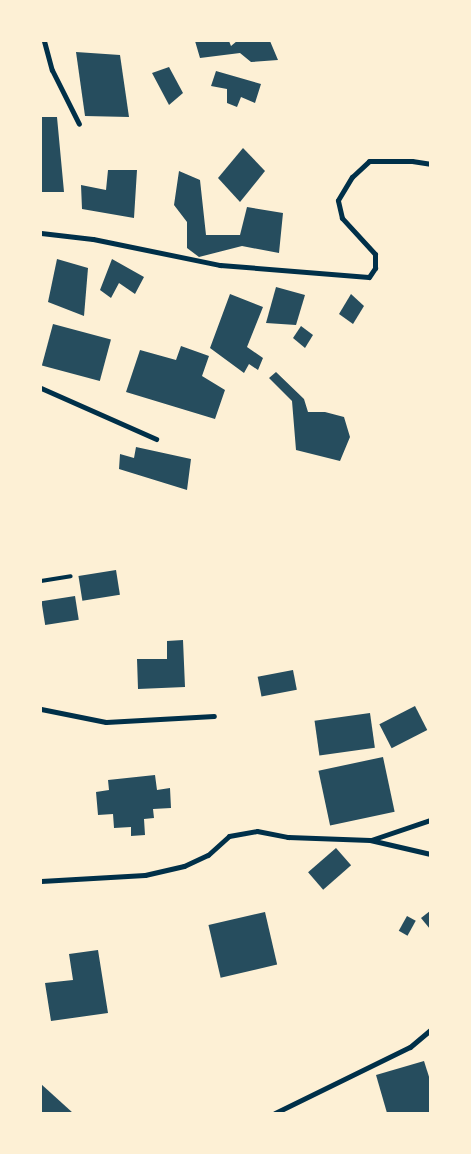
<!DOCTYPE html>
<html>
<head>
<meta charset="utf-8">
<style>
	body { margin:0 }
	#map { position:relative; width:471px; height:1154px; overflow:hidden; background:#fdf0d5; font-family:Poppins,sans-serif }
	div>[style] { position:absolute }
	.building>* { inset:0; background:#264d5e; transform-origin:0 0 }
	.service>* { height:4px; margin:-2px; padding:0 2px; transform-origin:2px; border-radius:2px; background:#003049 }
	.minor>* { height:5px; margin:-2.5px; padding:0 2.5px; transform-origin:2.5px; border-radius:2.5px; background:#003049 }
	span { translate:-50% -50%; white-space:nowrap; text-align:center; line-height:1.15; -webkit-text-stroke:4px #fdf0d5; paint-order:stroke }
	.frame { position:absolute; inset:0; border:42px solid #fdf0d5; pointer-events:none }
</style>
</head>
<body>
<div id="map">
	<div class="building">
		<i style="clip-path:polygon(195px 41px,229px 41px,231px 46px,237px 41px,270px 41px,278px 60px,251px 62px,240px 53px,200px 58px)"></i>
		<i style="clip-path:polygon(76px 52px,120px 55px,129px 117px,85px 116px)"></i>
		<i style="clip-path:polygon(169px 67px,183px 93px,169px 105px,152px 73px)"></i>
		<i style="clip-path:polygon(216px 71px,261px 84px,255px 103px,241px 97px,237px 107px,227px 103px,227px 89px,211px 86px)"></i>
		<i style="clip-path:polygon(41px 117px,57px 117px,64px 192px,41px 192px)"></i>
		<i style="clip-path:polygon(243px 148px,265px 171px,240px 202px,218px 178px)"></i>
		<i style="clip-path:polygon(108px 170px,137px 170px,134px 218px,82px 209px,81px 185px,106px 190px)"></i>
		<i style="clip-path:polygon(179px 171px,200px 180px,206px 235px,240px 235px,247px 207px,283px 213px,279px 253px,242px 246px,199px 257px,187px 248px,187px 222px,174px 205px)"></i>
		<i style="clip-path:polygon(57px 259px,88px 268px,84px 316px,48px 302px)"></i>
		<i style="clip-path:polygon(112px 259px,144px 277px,135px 294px,119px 283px,111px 298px,100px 290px)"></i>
		<i style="clip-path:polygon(276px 287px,305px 295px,296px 325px,266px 323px)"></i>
		<i style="clip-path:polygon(230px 294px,263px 307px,247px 347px,263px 358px,258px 370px,249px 364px,244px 373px,210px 348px)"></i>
		<i style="clip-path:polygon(351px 294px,364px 306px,353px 324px,339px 314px)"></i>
		<i style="left:53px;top:324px;width:60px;height:43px;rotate:15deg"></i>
		<i style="clip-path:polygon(301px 326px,313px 335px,305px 348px,293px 338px)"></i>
		<i style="clip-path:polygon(181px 346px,209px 356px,202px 376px,225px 390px,215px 419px,126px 392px,140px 350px,176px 360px)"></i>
		<i style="clip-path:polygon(276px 372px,304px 399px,308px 412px,325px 412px,344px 417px,350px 437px,340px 461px,296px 450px,292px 401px,269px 378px)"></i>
		<i style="clip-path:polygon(136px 447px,191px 459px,187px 490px,119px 469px,120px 454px,134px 458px)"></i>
		<i style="left:116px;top:570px;width:25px;height:38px;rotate:81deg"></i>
		<i style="left:75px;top:596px;width:24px;height:34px;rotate:81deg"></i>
		<i style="clip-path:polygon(183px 640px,185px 687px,138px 689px,137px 659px,167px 659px,167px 641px)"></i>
		<i style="left:293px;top:670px;width:20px;height:36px;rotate:79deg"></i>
		<i style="left:415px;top:706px;width:27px;height:40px;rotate:63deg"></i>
		<i style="left:370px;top:713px;width:35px;height:56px;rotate:82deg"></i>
		<i style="left:383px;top:757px;width:56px;height:66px;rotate:78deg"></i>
		<i style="clip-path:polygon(155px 775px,157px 790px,170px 788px,171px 808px,153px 809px,154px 818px,144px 819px,145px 835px,131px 836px,131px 827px,114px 828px,113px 814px,98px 815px,96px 792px,109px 790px,108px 780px)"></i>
		<i style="left:336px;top:848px;width:23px;height:37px;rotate:49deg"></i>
		<i style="clip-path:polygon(430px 911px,430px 929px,421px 918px)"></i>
		<i style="left:265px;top:912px;width:54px;height:58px;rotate:77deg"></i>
		<i style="left:407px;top:916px;width:10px;height:17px;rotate:29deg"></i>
		<i style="clip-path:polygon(98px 950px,108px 1013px,51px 1021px,45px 983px,73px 980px,69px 954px)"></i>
		<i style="clip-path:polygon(424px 1061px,430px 1080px,430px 1113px,387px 1113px,376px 1075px)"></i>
		<i style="clip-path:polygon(41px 1084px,73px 1113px,41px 1113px)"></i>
	</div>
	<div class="service">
		<i style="left:41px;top:581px;width:30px;rotate:-9deg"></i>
	</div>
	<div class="minor">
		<i style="left:44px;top:41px;width:30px;rotate:75deg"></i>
		<i style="left:52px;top:70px;width:60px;rotate:63.4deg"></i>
		<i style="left:41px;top:233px;width:52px;rotate:6.6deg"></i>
		<i style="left:93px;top:239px;width:130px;rotate:11.6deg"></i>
		<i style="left:220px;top:265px;width:149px;rotate:4.6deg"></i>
		<i style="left:369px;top:277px;width:11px;rotate:-56deg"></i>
		<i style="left:375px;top:268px;width:14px;rotate:-90deg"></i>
		<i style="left:375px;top:254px;width:49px;rotate:-132.5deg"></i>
		<i style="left:342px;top:218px;width:18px;rotate:-103deg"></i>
		<i style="left:338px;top:200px;width:27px;rotate:-59deg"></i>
		<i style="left:352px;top:177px;width:23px;rotate:-43deg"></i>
		<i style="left:369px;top:161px;width:43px"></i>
		<i style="left:412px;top:161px;width:18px;rotate:9deg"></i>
		<i style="left:41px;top:388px;width:126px;rotate:23.9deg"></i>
		<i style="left:41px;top:709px;width:66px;rotate:11.3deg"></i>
		<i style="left:106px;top:722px;width:108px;rotate:-3.2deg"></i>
		<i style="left:371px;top:840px;width:62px;rotate:-18.7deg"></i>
		<i style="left:41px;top:881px;width:104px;rotate:-3.3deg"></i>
		<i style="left:145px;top:875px;width:40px;rotate:-13deg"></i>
		<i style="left:184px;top:866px;width:26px;rotate:-25deg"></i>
		<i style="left:208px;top:855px;width:28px;rotate:-42deg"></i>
		<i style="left:229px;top:836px;width:28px;rotate:-10deg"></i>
		<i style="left:257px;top:831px;width:32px;rotate:11deg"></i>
		<i style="left:288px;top:837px;width:82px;rotate:2.1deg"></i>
		<i style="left:370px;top:840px;width:62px;rotate:13.1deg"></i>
		<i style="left:275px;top:1113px;width:150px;rotate:-26.1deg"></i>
		<i style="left:410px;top:1047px;width:26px;rotate:-40deg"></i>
	</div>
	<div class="frame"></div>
</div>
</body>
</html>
